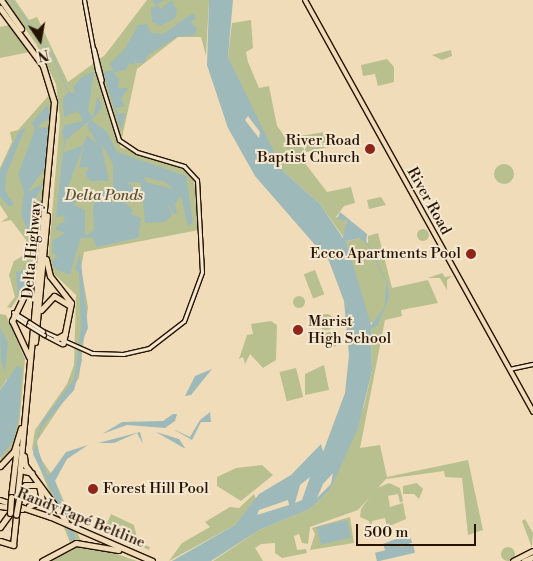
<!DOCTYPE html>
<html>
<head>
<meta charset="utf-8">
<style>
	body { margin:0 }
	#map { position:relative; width:533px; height:561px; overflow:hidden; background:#f0dcb8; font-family:"Libre Bodoni",serif }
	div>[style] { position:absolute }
	.green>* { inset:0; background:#b8c090; transform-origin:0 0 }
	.round { border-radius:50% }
	.water>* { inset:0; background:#9eb9b9; transform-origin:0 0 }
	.stream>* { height:1px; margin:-0.5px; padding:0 0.5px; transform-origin:0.5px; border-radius:0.5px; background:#9eb9b9 }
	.roads { filter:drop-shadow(1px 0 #271301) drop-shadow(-1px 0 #271301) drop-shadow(0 1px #271301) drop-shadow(0 -1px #271301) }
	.secondary>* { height:3px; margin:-1.5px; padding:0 1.5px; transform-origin:1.5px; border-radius:1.5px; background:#f5e8d1 }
	.primary>* { height:4px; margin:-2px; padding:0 2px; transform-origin:2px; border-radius:2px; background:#f0dcb8 }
	.trunk>* { height:4.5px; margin:-2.25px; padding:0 2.25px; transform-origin:2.25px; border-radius:2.25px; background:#f0dcb8 }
	.motorway>* { height:5px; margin:-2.5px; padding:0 2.5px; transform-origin:2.5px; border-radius:2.5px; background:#f0dcb8 }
	.bridges { filter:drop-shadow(1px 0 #271301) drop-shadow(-1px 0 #271301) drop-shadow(0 1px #271301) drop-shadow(0 -1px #271301) }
	.secondary-bridge>* { height:3px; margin:-1.5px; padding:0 1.5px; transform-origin:1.5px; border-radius:1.5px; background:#f5e8d1 }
	.trunk-bridge>* { height:4.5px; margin:-2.25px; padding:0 2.25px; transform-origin:2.25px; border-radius:2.25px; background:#f0dcb8 }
	.motorway-bridge>* { height:5px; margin:-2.5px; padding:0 2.5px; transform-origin:2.5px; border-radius:2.5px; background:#f0dcb8 }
	.dots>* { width:14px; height:14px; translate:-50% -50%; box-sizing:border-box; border:2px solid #f5e8d1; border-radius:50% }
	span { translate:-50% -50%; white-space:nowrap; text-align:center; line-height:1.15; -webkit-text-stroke:4px #f5e8d1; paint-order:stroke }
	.poi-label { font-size:15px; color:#271301 }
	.right { translate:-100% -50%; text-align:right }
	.left { translate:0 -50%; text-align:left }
	.park-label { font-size:15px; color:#5a5033; font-style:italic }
	.street-label { font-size:15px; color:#271301 }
	.north { position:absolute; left:15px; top:15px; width:50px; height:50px; -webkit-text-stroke:4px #f5e8d1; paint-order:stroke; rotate:168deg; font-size:14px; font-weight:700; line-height:20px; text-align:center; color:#271301 }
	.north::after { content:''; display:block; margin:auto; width:18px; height:22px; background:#271301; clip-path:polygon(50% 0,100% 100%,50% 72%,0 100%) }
	.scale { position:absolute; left:356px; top:524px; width:120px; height:22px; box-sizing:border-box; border:2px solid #271301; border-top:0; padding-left:6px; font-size:15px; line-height:18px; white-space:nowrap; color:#271301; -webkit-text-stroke:4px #f5e8d1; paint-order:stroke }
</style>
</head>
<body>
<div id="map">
	<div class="green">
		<i style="clip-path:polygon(5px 0,15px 0,29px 20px,37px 17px,68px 82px,105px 55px,147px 0,209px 0,206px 56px,201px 37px,178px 37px,137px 69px,120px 147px,183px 169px,194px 179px,199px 230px,84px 252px,81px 268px,88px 307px,79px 378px,37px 441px,40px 458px,53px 476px,84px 548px,94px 550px,94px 546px,137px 561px,47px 561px,73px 550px,32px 449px,35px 430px,67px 384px,74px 365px,76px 295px,49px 269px,48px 262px,60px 119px,56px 84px,36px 44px)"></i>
		<i style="clip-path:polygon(251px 20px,253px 48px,246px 52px,248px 62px,259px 88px,269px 86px,277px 126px,286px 138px,325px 132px,328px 147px,298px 154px,327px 192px,351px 187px,355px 203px,344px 206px,336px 217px,347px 220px,344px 238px,320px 204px,284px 172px,234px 74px,228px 57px,232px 23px)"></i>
		<i style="clip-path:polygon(9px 25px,30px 52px,0 58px,0 27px)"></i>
		<i style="clip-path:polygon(451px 50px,452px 56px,442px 60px,432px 55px)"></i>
		<i style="clip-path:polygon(387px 59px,394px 67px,394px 82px,378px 86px,375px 74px,363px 76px,361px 65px)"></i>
		<i style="clip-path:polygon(50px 94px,52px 109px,37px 260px,32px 277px,11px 308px,7px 307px,15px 297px,9px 275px,14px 261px,24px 255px,26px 240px,11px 220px,1px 222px,8px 217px,0 205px,0 168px,12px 142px,10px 132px,18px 130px)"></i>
		<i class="round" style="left:494px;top:164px;width:20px;height:20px"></i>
		<i style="clip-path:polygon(381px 197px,386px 205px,369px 209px,367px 200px)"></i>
		<i class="round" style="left:417px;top:229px;width:12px;height:12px"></i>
		<i style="clip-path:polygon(378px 233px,392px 288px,428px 280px,438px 303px,401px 310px,402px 316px,385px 320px,360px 448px,380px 445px,387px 477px,468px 460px,483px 530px,468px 535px,462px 478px,445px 477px,444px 471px,386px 479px,358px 510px,310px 527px,308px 544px,302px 543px,299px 534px,294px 536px,297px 550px,306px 549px,307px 553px,282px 558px,275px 553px,275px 543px,261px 544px,255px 548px,263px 561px,213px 561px,259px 530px,310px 509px,330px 490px,364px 406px,372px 371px,371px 329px,376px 322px,368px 323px,346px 241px,360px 238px,368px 243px,368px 236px)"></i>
		<i style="left:315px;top:270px;width:26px;height:12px;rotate:69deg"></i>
		<i style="clip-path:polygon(442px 273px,445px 277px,452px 276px,447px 280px,447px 290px,440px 278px,428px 278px)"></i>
		<i class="round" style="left:293px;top:296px;width:12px;height:12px"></i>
		<i class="round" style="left:318px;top:314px;width:16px;height:16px"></i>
		<i style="clip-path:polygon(0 314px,6px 315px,25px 359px,19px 427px,13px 447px,0 464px,7px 379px,0 390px)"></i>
		<i style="clip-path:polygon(271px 321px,277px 325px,276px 360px,263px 368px,250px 354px,245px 364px,243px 357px,239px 359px,247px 335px,253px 334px,251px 324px)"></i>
		<i class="round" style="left:322px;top:332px;width:16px;height:16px"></i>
		<i style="clip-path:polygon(324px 365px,329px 390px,305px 395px,305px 374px)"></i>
		<i style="left:296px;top:368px;width:30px;height:17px;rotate:76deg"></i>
		<i style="clip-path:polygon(262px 465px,273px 475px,241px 501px,217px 486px,217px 477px,236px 468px)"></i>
		<i style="clip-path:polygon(389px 483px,400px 488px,403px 501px,400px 503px,398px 494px,388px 496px,390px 507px,403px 503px,406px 519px,387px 527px,385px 518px,372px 521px,371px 528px,369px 521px,360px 517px,361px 509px,375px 489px)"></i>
		<i style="clip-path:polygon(417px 483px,423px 489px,419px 499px,414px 494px,403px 494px,403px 486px)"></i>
		<i style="clip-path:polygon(254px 494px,256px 499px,235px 525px,169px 561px,182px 543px,210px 527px,205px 522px,230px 507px,239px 508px)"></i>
		<i style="clip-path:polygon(111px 514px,134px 525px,138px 542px,150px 547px,149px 550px,104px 530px)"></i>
		<i style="clip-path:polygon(350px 517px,354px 543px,310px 550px,315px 534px,312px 528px)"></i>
		<i style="clip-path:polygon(525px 519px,533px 533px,532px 548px,522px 521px)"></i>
		<i class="round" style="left:501px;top:547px;width:14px;height:14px"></i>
	</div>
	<div class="water">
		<i style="clip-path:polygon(152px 0,165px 0,157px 4px,161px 9px,171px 0,177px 10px,175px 18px,161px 26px,152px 22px,151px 8px,157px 6px)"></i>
		<i style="clip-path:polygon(evenodd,209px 0,233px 0,228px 57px,284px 172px,320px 204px,343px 238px,347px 220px,337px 219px,340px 212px,367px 234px,366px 244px,360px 238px,346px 241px,371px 325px,384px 308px,387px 278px,389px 297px,378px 325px,371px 329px,372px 371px,358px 428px,330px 490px,310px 509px,259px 530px,211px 561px,172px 561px,235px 525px,259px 494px,291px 475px,321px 444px,323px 452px,345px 393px,349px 355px,344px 301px,329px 261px,255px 176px,228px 128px,207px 65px,209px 0,248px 116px,260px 132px,259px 138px,245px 120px,248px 116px,209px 0,333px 473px,331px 484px,317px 498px,323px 484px,333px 473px,209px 0,310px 477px,302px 500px,295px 503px,300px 485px,310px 477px,209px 0,288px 500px,289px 505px,257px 515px,259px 510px,288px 500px)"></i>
		<i style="clip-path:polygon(193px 13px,196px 19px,190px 22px,197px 28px,195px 35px,177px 37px,148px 55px,144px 63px,136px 63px,136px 56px,135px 65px,128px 63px,127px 69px,113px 73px,119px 78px,118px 88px,128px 88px,121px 99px,125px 106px,116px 108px,118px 114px,126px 113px,121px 130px,103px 72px,114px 70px,109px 65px,125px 49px,138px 25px,147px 24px,151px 33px,163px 34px)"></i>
		<i style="clip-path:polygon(evenodd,94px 72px,88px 111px,93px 117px,98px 96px,102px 108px,91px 120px,106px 131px,117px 152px,186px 176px,193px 222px,188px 227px,181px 195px,175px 204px,177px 213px,174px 215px,167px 201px,172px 215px,165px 222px,145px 223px,141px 183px,127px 182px,135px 188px,134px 201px,127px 196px,122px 200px,133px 210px,131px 214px,141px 218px,138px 238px,97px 247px,92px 237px,80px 239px,70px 275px,54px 268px,52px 261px,58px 256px,52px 253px,53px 240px,65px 233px,54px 229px,65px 220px,63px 215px,56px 218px,64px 140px,62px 131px,65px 125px,83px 121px,78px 111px,64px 117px,63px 99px,68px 92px,75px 93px,73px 87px,82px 77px,94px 72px,90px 120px,87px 126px,97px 143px,87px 136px,83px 145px,63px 153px,66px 140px,90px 120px,94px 72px,101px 143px,113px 164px,113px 207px,109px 190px,99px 191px,93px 207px,94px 230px,85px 236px,85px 210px,74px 205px,83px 192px,71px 198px,67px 189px,84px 145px,79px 168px,89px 167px,85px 174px,90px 181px,109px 181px,101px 143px,94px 72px,144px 177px,165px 182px,174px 189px,146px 182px,144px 177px)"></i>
		<i style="clip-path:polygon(47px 105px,51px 117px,37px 127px,49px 128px,45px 169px,27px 192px,44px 183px,34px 202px,38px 205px,43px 196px,39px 239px,34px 236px,36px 260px,29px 254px,35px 249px,21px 214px,24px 192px,18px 175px,35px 129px,32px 123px)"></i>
		<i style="clip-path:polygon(26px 126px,6px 175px,5px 191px,14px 204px,9px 207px,0 196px,0 171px,18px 133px)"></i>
		<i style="clip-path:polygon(80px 253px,88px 328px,80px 347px,82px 360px,74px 390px,43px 425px,36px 444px,48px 477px,66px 452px,88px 445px,67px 459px,55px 481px,76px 540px,70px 540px,65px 518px,33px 454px,41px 423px,74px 379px,81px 327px,79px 273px,75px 269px)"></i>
		<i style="clip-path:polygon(33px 268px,31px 276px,18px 296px,16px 272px)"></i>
		<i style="clip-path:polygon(0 327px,8px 343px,5px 373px,1px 360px)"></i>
		<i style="clip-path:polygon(17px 366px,22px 368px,19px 416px,13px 441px,0 458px,0 390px)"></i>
		<i style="clip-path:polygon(212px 369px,191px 395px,185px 396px,195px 376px)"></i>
		<i style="clip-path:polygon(210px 412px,211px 422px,201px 422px,192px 440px,173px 429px,190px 437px,200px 420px)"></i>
		<i style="clip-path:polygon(173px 414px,177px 414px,175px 421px,165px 428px,127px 425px,102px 434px,122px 422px,163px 421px)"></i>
		<i style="clip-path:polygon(140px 432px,143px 444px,137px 433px,114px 443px,98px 443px)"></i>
		<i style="clip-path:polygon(156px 432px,179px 439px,185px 448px,184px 448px)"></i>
		<i style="left:347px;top:520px;width:18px;height:31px;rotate:77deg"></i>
		<i style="left:409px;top:534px;width:9px;height:28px;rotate:69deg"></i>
		<i style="left:413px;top:544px;width:9px;height:39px;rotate:77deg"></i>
	</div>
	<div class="stream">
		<i style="left:11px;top:0;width:66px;rotate:53deg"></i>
		<i style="left:51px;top:53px;width:43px;rotate:66.4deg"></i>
		<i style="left:367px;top:244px;width:39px;rotate:63deg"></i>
	</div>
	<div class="roads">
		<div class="secondary">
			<i style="left:94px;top:49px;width:32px;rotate:76deg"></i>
			<i style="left:13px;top:312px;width:19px;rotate:32deg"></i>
			<i style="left:13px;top:315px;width:18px;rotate:34deg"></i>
			<i style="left:43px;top:331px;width:54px;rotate:24.2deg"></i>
			<i style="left:92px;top:353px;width:31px;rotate:2deg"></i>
			<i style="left:123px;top:354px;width:27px;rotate:-13deg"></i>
			<i style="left:149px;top:348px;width:44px;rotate:-37.6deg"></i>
			<i style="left:184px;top:321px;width:52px;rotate:-69.8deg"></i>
			<i style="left:202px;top:272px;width:92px;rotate:-93.1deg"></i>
			<i style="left:197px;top:180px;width:19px;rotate:-133deg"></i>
			<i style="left:184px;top:166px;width:49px;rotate:-163.4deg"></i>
			<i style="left:137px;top:152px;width:22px;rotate:-146deg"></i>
			<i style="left:119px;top:140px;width:73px;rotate:-107.4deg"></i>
			<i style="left:97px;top:70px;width:71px;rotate:-100.5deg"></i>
			<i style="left:44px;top:335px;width:20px;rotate:27deg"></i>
			<i style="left:509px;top:369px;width:25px;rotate:-12deg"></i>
		</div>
		<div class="primary">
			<i style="left:305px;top:0;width:471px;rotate:61deg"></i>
		</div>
		<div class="trunk">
			<i style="left:17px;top:499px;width:29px;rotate:-84deg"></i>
			<i style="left:13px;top:545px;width:30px;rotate:-84deg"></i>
		</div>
		<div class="motorway">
			<i style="left:1px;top:0;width:35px;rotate:55deg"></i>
			<i style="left:0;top:8px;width:72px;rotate:53.4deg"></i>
			<i style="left:43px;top:66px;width:38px;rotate:73deg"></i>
			<i style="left:54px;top:102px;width:370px;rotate:95.3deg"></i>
			<i style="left:20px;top:470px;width:12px;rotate:14deg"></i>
			<i style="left:46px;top:259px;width:17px;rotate:77deg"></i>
			<i style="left:50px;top:276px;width:34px;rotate:52deg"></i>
			<i style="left:71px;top:303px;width:41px;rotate:101.3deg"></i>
			<i style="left:41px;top:310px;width:19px;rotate:-47deg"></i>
			<i style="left:54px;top:296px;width:17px;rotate:31deg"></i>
			<i style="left:56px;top:339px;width:10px;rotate:-29deg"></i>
			<i style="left:35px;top:342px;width:127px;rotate:-84.6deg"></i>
			<i style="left:29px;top:357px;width:40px;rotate:-115deg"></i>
			<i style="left:12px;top:321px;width:55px;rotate:-64.4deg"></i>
			<i style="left:24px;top:456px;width:9px;rotate:84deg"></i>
			<i style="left:25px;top:465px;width:69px;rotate:53.8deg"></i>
			<i style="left:0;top:466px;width:21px;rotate:-47deg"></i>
			<i style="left:14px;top:451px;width:24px;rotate:-73deg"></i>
			<i style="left:11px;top:497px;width:50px;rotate:-83.2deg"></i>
			<i style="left:19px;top:498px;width:14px;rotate:-65deg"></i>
			<i style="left:25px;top:485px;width:14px"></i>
			<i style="left:39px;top:485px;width:16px;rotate:79deg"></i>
			<i style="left:42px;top:501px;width:14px;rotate:159deg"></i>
			<i style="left:0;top:500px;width:54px;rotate:18.4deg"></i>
			<i style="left:51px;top:517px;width:110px;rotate:23.5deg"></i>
			<i style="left:0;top:506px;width:22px;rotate:8deg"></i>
			<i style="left:0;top:527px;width:17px;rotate:-54deg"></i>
			<i style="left:0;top:541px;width:14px;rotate:17deg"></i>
			<i style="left:42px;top:561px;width:38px;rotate:-28deg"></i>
			<i style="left:76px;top:543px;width:43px;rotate:9.5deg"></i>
			<i style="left:513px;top:561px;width:22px;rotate:-27deg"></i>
			<i style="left:524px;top:561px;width:10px;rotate:-24deg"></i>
		</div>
	</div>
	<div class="bridges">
		<div class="secondary-bridge">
			<i style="left:29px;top:322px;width:17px;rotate:33deg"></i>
			<i style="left:28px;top:325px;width:19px;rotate:32deg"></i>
		</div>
		<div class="trunk-bridge">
			<i style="left:16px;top:515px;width:17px;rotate:-80deg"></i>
		</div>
		<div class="motorway-bridge">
			<i style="left:10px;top:513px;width:16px;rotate:-86deg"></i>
		</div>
	</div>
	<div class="dots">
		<i style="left:370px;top:149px;background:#8f2418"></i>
		<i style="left:471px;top:254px;background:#8f2418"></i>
		<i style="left:298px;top:330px;background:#8f2418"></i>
		<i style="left:93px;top:489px;background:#8f2418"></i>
	</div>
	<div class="poi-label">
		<span class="right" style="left:360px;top:149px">River Road<br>Baptist Church</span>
		<span class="right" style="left:461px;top:254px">Ecco Apartments Pool</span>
		<span class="left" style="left:308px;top:330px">Marist<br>High School</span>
		<span class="left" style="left:103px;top:489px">Forest Hill Pool</span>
	</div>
	<div class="park-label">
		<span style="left:104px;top:196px">Delta Ponds</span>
	</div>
	<div class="street-label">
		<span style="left:429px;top:201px;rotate:61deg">River Road</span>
		<span style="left:32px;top:250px;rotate:-85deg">Delta Highway</span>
		<span style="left:81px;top:518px;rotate:22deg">Randy Papé Beltline</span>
	</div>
	<div class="north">N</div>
	<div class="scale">500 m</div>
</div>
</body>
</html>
